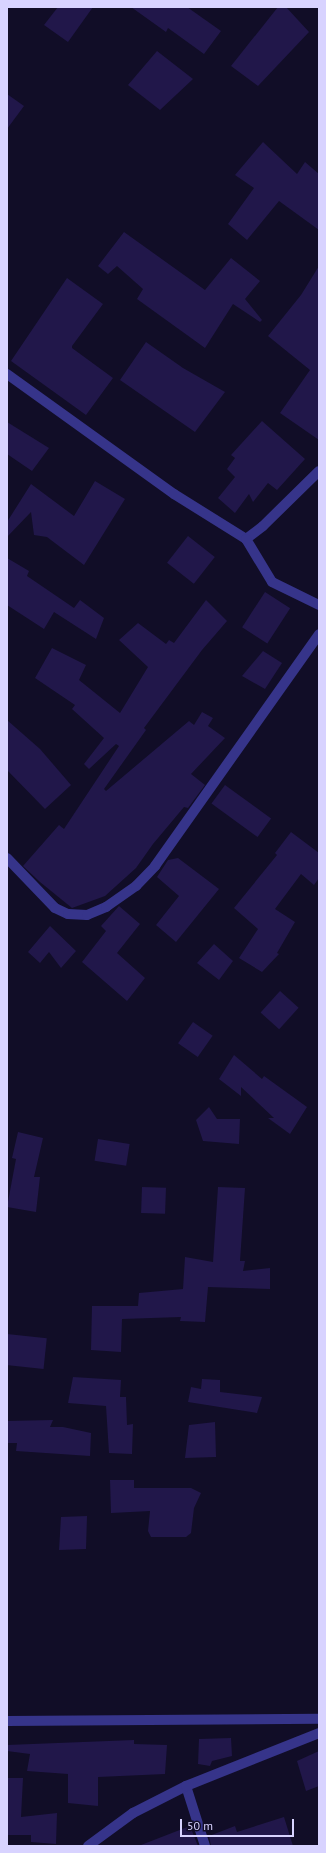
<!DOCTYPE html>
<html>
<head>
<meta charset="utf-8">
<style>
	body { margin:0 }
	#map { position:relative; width:326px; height:1853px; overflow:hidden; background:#110d27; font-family:"PT Sans",sans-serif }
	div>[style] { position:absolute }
	.building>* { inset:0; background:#21174a; transform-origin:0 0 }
	.street>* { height:10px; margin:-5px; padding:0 5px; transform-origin:5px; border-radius:5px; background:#36348a }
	span { translate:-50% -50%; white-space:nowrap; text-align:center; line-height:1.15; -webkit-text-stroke:3px #110d27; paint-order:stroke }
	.frame { position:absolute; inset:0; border:8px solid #d8d3ff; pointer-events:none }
	.scale { position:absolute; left:180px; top:1819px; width:114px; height:18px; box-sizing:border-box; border:2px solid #d8d3ff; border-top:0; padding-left:5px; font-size:12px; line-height:14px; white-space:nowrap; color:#d8d3ff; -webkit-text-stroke:3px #110d27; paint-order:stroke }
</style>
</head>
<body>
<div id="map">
	<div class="building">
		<i style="clip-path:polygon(58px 7px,93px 7px,68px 42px,44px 25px)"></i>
		<i style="clip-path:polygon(131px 7px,187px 7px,221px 31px,204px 54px,168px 28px,166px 32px)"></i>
		<i style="clip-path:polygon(278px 7px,286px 7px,309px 32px,258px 86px,231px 66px)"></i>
		<i style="clip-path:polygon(157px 51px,193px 79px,160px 110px,128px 85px)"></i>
		<i style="clip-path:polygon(7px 94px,24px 106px,7px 129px)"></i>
		<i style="clip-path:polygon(263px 142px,297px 174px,305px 162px,319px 174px,319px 230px,279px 201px,247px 240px,228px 224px,254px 188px,235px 175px)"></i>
		<i style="clip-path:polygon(124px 232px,205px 290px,231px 258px,260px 281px,245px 299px,262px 320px,260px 322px,233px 304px,205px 348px,137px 299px,143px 289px,117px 266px,108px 274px,98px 266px)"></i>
		<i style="clip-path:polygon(319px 266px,319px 440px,280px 413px,310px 370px,268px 336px,301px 295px)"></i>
		<i style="clip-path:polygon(67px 278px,103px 304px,72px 346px,72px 348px,113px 378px,86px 415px,11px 361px)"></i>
		<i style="clip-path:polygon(146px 342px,183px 368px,225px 392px,195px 432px,120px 380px)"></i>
		<i style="clip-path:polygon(262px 421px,305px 459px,277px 490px,268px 483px,253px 502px,249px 494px,235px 513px,218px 498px,235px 477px,227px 469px,235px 458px,231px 455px)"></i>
		<i style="clip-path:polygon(7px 422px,49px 448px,32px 471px,7px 454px)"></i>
		<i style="clip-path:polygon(95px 481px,125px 499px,84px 565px,47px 537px,34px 535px,31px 512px,7px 537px,7px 522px,31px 484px,74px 516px)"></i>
		<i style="left:188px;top:536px;width:34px;height:34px;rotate:38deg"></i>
		<i style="clip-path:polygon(7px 558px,29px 571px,27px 576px,74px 608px,80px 600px,104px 618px,96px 639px,54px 612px,44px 629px,7px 605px)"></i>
		<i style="left:265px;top:592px;width:30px;height:42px;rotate:33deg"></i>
		<i style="clip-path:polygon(206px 600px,227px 621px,202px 650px,144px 728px,146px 730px,104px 789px,106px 791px,189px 721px,194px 725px,202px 712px,213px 718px,208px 726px,225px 738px,191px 774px,205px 785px,188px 808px,184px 807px,153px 844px,136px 868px,105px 896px,72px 908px,40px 882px,23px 866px,59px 825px,64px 829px,119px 746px,116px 744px,89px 769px,84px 764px,104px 738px,72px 709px,75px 705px,35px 678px,52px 648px,86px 665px,79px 680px,120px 713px,148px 667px,119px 640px,138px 623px,166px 644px,169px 640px,174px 643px)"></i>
		<i style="clip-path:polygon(263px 651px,282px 663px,265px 689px,242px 676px)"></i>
		<i style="clip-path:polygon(7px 720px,40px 749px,71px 785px,45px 809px,7px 770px)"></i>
		<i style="left:225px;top:785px;width:57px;height:23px;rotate:36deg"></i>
		<i style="clip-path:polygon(291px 832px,319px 853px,319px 878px,314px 885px,301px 874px,275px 909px,295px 922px,277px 953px,279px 954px,262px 972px,239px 958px,258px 929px,234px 908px,277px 855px,275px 853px)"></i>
		<i style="clip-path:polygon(178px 858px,219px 889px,176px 942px,156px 925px,179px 896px,157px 877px,168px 860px)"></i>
		<i style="clip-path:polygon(119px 906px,140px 924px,117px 953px,145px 978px,127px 1001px,82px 962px,106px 931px,101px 926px)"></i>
		<i style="clip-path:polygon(50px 926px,76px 951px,61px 968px,49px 952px,40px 963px,28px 952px)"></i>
		<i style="clip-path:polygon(214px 944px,233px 961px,219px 980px,197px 963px)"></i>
		<i style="left:280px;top:991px;width:25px;height:29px;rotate:42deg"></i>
		<i style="left:193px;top:1022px;width:24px;height:26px;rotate:35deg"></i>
		<i style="clip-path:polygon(234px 1055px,262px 1079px,264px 1076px,307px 1107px,290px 1134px,268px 1118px,274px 1118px,241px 1087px,241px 1096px,219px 1079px)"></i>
		<i style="clip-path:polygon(209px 1107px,217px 1119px,240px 1119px,239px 1144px,203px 1141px,196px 1120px)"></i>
		<i style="clip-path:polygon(18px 1132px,43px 1138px,34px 1177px,40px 1177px,36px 1212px,7px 1207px,16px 1159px,12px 1158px)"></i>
		<i style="left:98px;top:1139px;width:32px;height:22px;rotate:9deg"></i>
		<i style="left:142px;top:1187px;width:24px;height:26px;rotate:2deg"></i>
		<i style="clip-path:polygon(218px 1187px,245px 1188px,240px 1261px,245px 1261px,243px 1271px,270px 1268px,270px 1289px,208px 1287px,205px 1322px,180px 1321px,181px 1317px,122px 1319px,121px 1352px,91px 1350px,92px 1306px,138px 1306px,139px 1293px,183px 1289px,185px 1257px,213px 1262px)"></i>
		<i style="left:7px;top:1334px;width:40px;height:31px;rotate:6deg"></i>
		<i style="clip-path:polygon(73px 1377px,121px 1380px,120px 1397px,126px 1397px,127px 1425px,133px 1424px,132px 1454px,109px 1453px,106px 1406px,68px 1403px)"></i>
		<i style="clip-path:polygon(202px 1379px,220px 1380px,220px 1392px,262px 1397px,257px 1413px,188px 1402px,191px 1387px,201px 1389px)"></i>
		<i style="clip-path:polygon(53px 1420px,50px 1427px,63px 1427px,91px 1433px,90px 1456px,16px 1451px,17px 1443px,7px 1443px,7px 1421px)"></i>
		<i style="clip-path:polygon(215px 1422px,216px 1457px,185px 1458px,189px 1425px)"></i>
		<i style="clip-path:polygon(110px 1480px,134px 1480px,134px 1488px,191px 1488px,201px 1493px,194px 1508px,191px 1533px,186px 1537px,151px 1537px,148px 1531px,150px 1511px,111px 1513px)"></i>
		<i style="clip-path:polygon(87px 1516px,86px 1549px,59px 1550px,61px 1517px)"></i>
		<i style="clip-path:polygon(231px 1738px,232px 1756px,212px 1761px,210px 1766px,198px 1764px,199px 1739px)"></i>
		<i style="clip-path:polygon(134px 1740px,134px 1744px,167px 1745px,165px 1774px,98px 1777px,98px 1806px,68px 1803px,68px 1774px,27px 1771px,30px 1754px,7px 1751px,7px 1745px)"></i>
		<i style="clip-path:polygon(319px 1751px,319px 1786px,306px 1791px,297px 1761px)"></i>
		<i style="clip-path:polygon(7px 1778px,23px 1778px,21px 1817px,57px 1813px,56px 1844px,31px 1842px,31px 1835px,7px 1835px)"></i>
		<i style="clip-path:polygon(284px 1817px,293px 1846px,211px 1846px,209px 1836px,235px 1826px,237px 1832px)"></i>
		<i style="clip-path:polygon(190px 1826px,198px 1846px,141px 1846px,141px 1845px)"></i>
	</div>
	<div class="street">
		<i style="left:7px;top:374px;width:206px;rotate:35.7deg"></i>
		<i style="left:174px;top:494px;width:85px;rotate:32deg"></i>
		<i style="left:246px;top:539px;width:21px;rotate:-37deg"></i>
		<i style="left:263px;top:526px;width:78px;rotate:-44.5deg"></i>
		<i style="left:246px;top:539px;width:50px;rotate:58.8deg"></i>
		<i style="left:272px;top:582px;width:52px;rotate:26.1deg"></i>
		<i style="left:7px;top:858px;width:69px;rotate:46.2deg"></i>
		<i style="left:55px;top:908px;width:14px;rotate:25deg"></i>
		<i style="left:68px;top:914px;width:19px;rotate:3deg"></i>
		<i style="left:87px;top:915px;width:21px;rotate:-23deg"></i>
		<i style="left:106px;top:907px;width:37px;rotate:-35deg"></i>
		<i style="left:136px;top:886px;width:28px;rotate:-46deg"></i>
		<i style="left:155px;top:866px;width:284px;rotate:-54.7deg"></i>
		<i style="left:7px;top:1721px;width:312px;rotate:-0.4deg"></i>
		<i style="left:186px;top:1786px;width:63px;rotate:72.4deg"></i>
		<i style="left:88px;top:1846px;width:56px;rotate:-36.3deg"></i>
		<i style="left:133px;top:1813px;width:59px;rotate:-27deg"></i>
		<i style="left:186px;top:1786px;width:143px;rotate:-21.7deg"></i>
	</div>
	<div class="frame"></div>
	<div class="scale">50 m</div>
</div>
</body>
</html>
